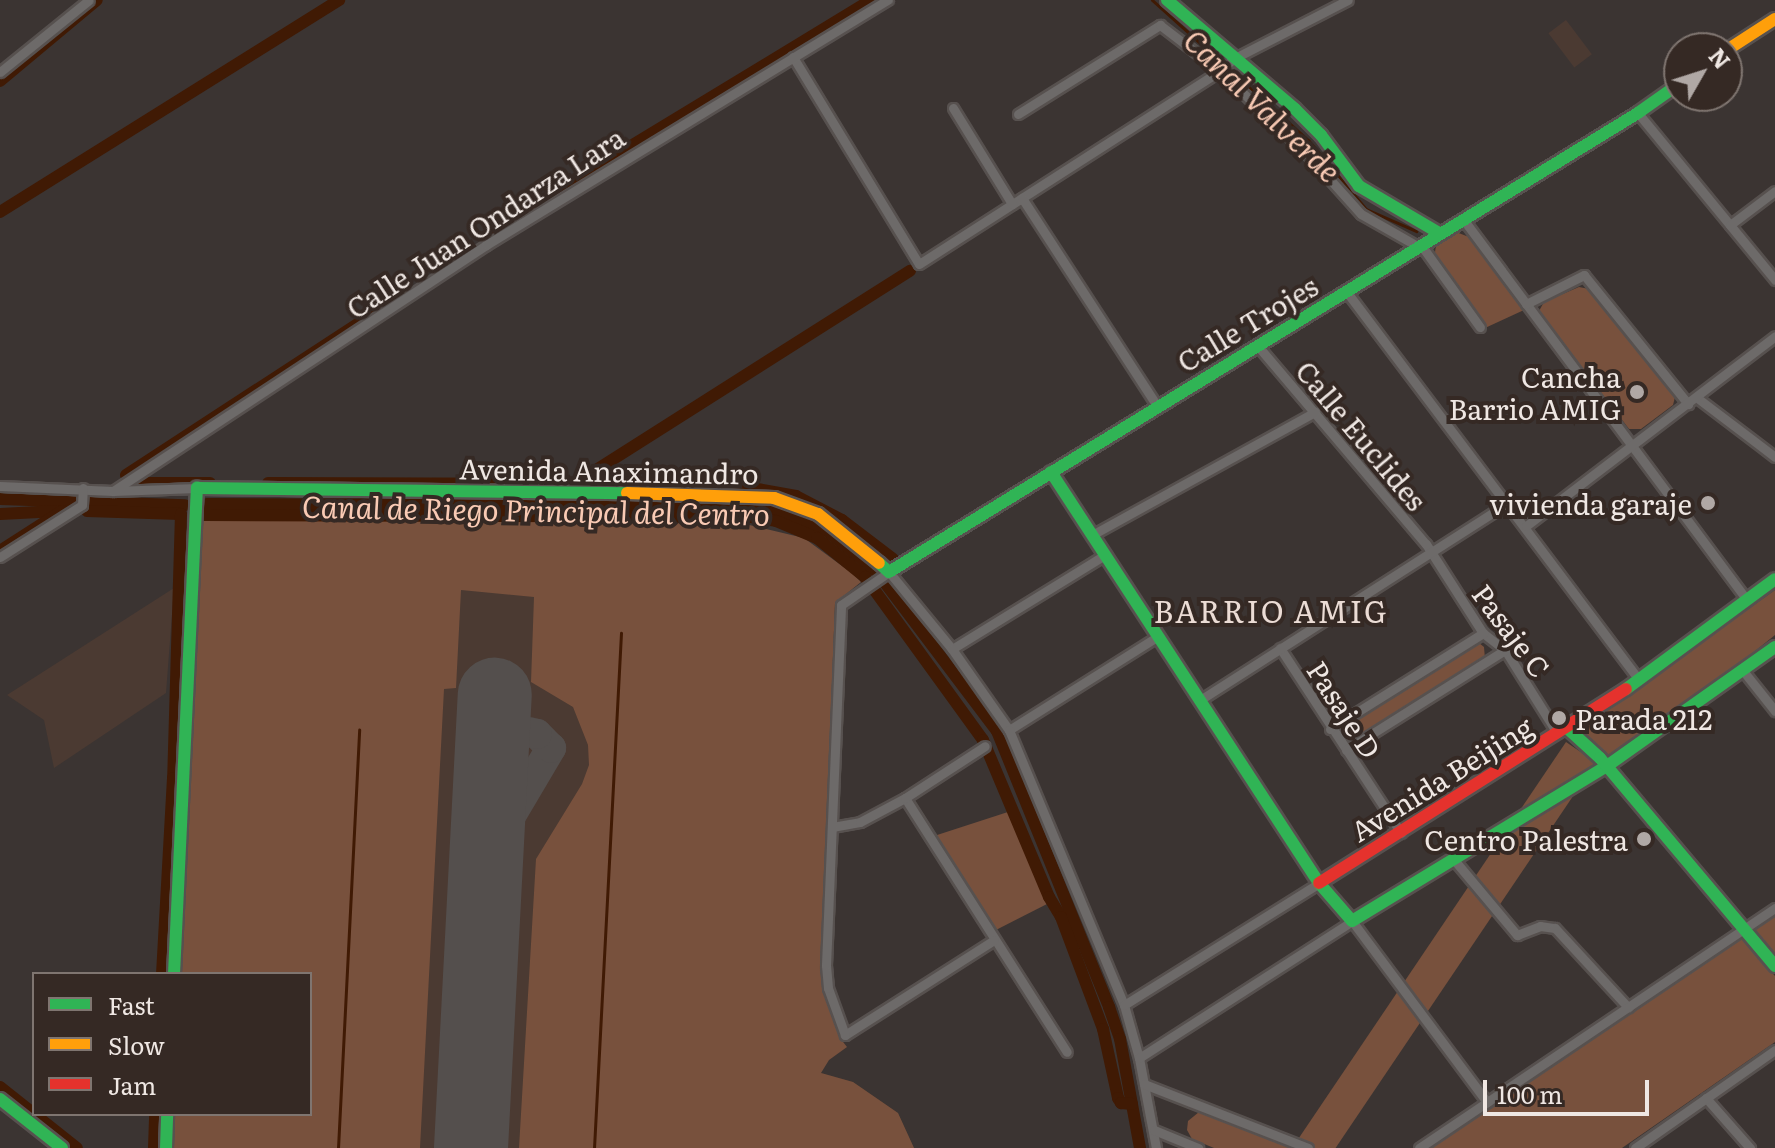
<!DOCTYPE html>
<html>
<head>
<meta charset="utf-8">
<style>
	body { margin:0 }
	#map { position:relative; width:1775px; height:1148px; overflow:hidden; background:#3b3432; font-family:Literata,serif }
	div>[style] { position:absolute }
	.built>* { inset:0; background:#4b3a32; transform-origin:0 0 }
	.green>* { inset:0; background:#78513d; transform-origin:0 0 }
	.stream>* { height:3px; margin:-1.5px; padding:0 1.5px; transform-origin:1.5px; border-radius:1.5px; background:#401a04 }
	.canal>* { height:12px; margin:-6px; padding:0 6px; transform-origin:6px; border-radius:6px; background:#401a04 }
	.taxiway>* { height:30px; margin:-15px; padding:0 15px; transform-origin:15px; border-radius:15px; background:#544f4d }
	.runway>* { height:74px; margin:-37px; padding:0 37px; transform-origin:37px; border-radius:37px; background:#544f4d }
	.roads { filter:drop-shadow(2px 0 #57514f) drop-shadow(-2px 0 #57514f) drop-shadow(0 2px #57514f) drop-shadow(0 -2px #57514f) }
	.street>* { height:9px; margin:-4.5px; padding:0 4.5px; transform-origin:4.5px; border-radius:4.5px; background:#6d6a69 }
	.fast>* { height:12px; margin:-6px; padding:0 6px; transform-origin:6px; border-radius:6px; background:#30b455 }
	.slow>* { height:12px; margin:-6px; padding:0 6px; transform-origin:6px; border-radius:6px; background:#ff9f0a }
	.jam>* { height:12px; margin:-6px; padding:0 6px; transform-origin:6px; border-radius:6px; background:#e5322d }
	.dots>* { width:22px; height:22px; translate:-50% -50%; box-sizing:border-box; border:4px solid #352924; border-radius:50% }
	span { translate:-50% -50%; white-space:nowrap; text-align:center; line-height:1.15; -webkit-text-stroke:8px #352924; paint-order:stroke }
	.street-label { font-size:28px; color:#efe7e3 }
	.poi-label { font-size:28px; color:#efe7e3 }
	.right { translate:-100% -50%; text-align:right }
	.left { translate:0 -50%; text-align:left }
	.water-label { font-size:30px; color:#f9cab4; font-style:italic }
	.neighbourhood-label { font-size:30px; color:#ebdcd5; letter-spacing:2px }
	.legend { position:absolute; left:32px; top:972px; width:280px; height:144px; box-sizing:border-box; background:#352924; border:2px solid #7f7570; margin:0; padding:10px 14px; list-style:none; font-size:24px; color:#efe7e3 }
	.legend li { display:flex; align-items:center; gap:16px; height:40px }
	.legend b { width:40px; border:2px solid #7f7570 }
	.north { position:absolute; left:1663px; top:32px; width:80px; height:80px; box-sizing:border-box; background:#352924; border:2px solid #7f7570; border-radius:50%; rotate:51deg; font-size:22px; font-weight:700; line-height:32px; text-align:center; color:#efe7e3 }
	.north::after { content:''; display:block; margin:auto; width:28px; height:36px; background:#b0a8a5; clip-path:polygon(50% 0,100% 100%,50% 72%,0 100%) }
	.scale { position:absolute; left:1483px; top:1080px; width:166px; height:36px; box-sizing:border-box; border:4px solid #efe7e3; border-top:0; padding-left:10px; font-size:24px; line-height:28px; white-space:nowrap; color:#efe7e3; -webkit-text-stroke:6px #352924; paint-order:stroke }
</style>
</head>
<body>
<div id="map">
	<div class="built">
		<i style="left:1566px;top:20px;width:43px;height:22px;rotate:53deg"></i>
		<i style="clip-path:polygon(202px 518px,484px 519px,763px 526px,786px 1063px,853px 1082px,898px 1113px,914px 1148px,172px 1148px,174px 1114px,310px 1114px,310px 974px,180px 974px)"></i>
		<i style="clip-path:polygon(174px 588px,166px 693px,54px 768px,44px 720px,7px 695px)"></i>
	</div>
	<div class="green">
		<i style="clip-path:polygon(1456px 232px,1469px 237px,1524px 310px,1485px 328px,1434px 258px,1436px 246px)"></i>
		<i style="clip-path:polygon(1579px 287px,1589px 289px,1675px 397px,1673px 405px,1641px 429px,1629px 429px,1539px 311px,1544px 302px)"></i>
		<i style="clip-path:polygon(202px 518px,745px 524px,804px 538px,853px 574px,861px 582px,835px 603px,821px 978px,840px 1038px,847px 1047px,829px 1060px,821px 1073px,853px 1082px,898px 1113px,914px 1148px,519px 1148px,536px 859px,582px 784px,589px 765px,588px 745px,573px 707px,531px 682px,534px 597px,461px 590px,456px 688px,444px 689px,420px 1148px,172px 1148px,174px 1114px,310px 1114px,310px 974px,180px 974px)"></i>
		<i style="clip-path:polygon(1775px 590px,1775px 635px,1738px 665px,1607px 756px,1579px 729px)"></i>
		<i style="clip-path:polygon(1479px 643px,1484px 647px,1485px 659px,1353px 739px,1346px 737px,1345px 724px,1471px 644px)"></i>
		<i style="left:1566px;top:742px;width:36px;height:503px;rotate:34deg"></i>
		<i style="clip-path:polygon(1011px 811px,1047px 904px,994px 931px,934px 836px)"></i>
		<i style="clip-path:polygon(1775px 914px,1775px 957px,1754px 933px,1755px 928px)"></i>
		<i style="clip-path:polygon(1737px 939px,1743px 939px,1775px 976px,1775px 1042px,1622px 1148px,1429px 1148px)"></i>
		<i style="clip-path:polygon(1199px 1112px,1290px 1148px,1214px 1148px,1192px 1139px,1187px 1130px,1188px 1121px)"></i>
	</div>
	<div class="stream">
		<i style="left:1152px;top:0;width:210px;rotate:41.9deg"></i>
		<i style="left:1308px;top:140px;width:90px;rotate:50deg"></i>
		<i style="left:1366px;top:209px;width:55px;rotate:23.7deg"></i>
		<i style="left:338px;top:1148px;width:419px;rotate:-87.1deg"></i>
		<i style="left:594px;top:1148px;width:516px;rotate:-87deg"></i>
	</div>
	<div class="canal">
		<i style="left:0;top:81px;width:126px;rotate:-39.9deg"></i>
		<i style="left:0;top:212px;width:400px;rotate:-32deg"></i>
		<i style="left:491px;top:237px;width:146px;rotate:-33.3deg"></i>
		<i style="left:613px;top:157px;width:302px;rotate:-31.3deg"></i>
		<i style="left:126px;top:475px;width:313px;rotate:-33.1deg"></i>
		<i style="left:137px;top:483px;width:73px"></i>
		<i style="left:268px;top:483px;width:467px;rotate:0.2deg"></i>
		<i style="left:735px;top:485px;width:62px;rotate:10.2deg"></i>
		<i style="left:796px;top:496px;width:52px;rotate:27.6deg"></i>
		<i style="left:842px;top:520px;width:64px;rotate:37.4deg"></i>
		<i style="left:574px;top:484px;width:398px;rotate:-32.4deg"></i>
		<i style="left:0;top:499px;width:185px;rotate:1.9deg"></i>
		<i style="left:207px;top:504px;width:543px;rotate:0.21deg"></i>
		<i style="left:750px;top:506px;width:28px;rotate:8deg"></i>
		<i style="left:778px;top:510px;width:52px;rotate:22.6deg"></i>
		<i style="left:826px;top:530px;width:65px;rotate:39.4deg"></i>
		<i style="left:876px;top:571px;width:201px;rotate:52.9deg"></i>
		<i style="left:997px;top:731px;width:298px;rotate:67.9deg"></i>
		<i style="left:1109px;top:1007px;width:34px;rotate:71deg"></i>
		<i style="left:1120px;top:1039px;width:111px;rotate:79.6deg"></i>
		<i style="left:87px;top:511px;width:94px;rotate:1.8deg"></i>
		<i style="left:181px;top:514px;width:264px;rotate:91.7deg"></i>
		<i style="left:173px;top:778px;width:196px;rotate:93.2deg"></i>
		<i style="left:0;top:514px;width:58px;rotate:-3deg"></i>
		<i style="left:204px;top:515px;width:547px;rotate:0.21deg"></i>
		<i style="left:751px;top:517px;width:25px;rotate:9deg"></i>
		<i style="left:776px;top:521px;width:44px;rotate:22.5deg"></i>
		<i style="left:817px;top:538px;width:62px;rotate:39.1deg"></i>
		<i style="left:865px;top:577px;width:201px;rotate:54.1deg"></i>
		<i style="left:983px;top:740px;width:170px;rotate:67.2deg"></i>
		<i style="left:1049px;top:897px;width:23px;rotate:59deg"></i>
		<i style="left:1061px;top:917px;width:120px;rotate:69.4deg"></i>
		<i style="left:1103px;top:1029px;width:71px;rotate:77.7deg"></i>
		<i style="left:1118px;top:1098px;width:6px;rotate:59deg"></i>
		<i style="left:1121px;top:1103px;width:11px;rotate:5deg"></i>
		<i style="left:0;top:551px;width:74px;rotate:-32.8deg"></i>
		<i style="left:0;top:1087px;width:98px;rotate:38.4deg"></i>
		<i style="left:154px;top:1148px;width:34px;rotate:-88deg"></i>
	</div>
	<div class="taxiway">
		<i style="left:486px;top:858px;width:128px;rotate:-59.4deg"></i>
		<i style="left:551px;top:748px;width:20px;rotate:-135deg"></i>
		<i style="left:537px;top:734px;width:8px;rotate:-166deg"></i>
	</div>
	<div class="runway">
		<i style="left:471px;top:1148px;width:454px;rotate:-87deg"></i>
	</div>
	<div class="roads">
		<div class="street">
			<i style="left:793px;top:57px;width:242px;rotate:58.7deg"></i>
			<i style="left:919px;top:264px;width:358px;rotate:-32.7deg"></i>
			<i style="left:1220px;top:71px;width:18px;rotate:-43deg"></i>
			<i style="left:1233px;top:59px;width:129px;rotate:-27.2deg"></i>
			<i style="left:0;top:72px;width:114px;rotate:-39deg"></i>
			<i style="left:953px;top:108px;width:113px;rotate:58.4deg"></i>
			<i style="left:1638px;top:113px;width:216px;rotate:50.6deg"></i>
			<i style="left:1018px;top:114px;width:168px;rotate:-32.1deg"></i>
			<i style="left:1160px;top:25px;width:76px;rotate:37.5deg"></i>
			<i style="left:1220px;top:71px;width:122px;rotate:43.7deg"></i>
			<i style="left:1308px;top:155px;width:79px;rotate:48.1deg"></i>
			<i style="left:1361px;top:214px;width:67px;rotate:29.6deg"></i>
			<i style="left:1022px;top:198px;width:248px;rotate:57deg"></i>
			<i style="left:1463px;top:219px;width:475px;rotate:53.3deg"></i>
			<i style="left:1730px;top:225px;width:56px;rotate:-37.1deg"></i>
			<i style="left:1421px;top:245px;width:101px;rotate:54.3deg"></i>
			<i style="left:1346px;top:291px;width:487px;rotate:53deg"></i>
			<i style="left:1526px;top:304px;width:65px;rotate:-26.6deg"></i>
			<i style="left:1584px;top:275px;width:166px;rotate:51.1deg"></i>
			<i style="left:1257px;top:345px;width:261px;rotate:49.7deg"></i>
			<i style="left:1426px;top:544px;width:106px;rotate:57.4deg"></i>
			<i style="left:1483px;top:633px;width:28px;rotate:38deg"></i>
			<i style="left:1505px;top:650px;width:98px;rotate:57.9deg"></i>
			<i style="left:1696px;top:397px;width:99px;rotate:37.2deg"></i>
			<i style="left:0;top:486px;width:113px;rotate:2.5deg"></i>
			<i style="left:113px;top:491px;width:84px;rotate:-2deg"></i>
			<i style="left:113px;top:491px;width:447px;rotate:-33.4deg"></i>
			<i style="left:486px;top:245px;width:471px;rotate:-31.4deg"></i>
			<i style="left:1526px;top:526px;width:313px;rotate:-37.3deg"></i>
			<i style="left:1092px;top:535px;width:255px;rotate:-28.9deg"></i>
			<i style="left:0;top:557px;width:97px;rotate:-32.4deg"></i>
			<i style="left:82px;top:505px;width:17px;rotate:-87deg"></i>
			<i style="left:1280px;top:648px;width:221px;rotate:56.8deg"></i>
			<i style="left:952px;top:649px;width:180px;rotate:-31.6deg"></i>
			<i style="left:1744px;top:672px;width:50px;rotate:51.5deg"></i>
			<i style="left:1200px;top:700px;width:366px;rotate:-32.6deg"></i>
			<i style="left:1330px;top:729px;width:181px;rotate:-32.1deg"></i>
			<i style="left:1009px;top:730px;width:176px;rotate:-32.2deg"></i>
			<i style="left:1346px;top:750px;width:188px;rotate:-32.2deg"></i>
			<i style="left:905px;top:798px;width:301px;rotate:57.5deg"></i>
			<i style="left:832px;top:827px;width:28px;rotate:-10deg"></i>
			<i style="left:860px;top:822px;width:51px;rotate:-28.1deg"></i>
			<i style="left:905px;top:798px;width:95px;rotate:-33deg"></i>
			<i style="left:1455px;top:861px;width:97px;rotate:50deg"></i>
			<i style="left:1517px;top:935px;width:25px;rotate:-21deg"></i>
			<i style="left:1540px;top:926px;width:15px;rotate:8deg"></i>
			<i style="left:1555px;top:928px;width:108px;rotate:47.3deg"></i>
			<i style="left:994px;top:940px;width:177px;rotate:147.5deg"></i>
			<i style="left:845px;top:1035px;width:50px;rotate:-109.9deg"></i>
			<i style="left:828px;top:988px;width:23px;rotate:-95deg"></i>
			<i style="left:826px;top:965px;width:360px;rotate:-87.6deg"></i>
			<i style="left:841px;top:605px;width:58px;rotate:-34.5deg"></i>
			<i style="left:889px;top:572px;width:99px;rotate:50.7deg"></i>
			<i style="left:952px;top:649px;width:99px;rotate:54.9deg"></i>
			<i style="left:1009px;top:730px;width:298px;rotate:67.3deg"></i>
			<i style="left:1124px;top:1005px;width:55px;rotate:74.2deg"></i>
			<i style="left:1139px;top:1058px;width:92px;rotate:79.3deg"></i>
			<i style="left:1124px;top:1005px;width:230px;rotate:-32deg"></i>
			<i style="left:1139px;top:1058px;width:253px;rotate:-32.7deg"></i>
			<i style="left:1352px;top:921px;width:226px;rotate:53.3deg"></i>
			<i style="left:1144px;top:1084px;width:176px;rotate:21.3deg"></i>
			<i style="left:1706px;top:1098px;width:67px;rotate:48.7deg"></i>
			<i style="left:1154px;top:1130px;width:48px;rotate:22.2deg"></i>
			<i style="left:1419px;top:1148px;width:429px;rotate:-34deg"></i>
			<i style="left:1635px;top:1148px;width:171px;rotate:-35deg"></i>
		</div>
		<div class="fast">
			<i style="left:1167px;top:0;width:168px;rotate:40.4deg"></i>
			<i style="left:1295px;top:109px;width:37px;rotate:45deg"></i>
			<i style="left:1321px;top:135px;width:64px;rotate:53.3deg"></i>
			<i style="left:1359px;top:186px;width:93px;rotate:30.4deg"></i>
			<i style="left:1051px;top:472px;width:491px;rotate:56.9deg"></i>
			<i style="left:1319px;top:883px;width:50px;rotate:49deg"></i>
			<i style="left:1352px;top:921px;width:298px;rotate:-31.3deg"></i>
			<i style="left:1607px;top:766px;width:206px;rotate:-35.3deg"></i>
			<i style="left:879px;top:563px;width:13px;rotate:42deg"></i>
			<i style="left:889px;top:572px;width:878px;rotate:-31.5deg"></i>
			<i style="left:1638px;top:113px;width:50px;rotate:-35.3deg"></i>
			<i style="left:1626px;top:689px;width:185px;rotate:-36.4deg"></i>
			<i style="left:1566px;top:727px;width:46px;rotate:42.4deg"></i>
			<i style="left:1600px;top:758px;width:272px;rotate:49.9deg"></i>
			<i style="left:174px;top:974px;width:487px;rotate:-87.3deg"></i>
			<i style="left:197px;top:488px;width:430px;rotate:0.7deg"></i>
			<i style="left:0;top:1099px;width:79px;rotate:38.3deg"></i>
			<i style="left:166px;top:1148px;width:34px;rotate:-88deg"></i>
		</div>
		<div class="slow">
			<i style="left:1727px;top:50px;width:57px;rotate:-32.9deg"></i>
			<i style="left:627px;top:493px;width:147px;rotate:1.9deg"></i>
			<i style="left:774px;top:498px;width:47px;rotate:20deg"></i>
			<i style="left:818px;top:514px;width:78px;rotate:38.8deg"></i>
		</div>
		<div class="jam">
			<i style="left:1319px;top:883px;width:363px;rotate:-32.3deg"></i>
		</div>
	</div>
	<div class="dots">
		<i style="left:1637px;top:392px;background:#b0a8a5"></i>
		<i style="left:1708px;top:503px;background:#b0a8a5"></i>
		<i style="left:1559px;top:718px;background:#b0a8a5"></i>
		<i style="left:1644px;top:839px;background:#b0a8a5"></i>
	</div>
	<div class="street-label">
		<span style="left:485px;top:222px;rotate:-33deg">Calle Juan Ondarza Lara</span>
		<span style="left:1247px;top:323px;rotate:-31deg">Calle Trojes</span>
		<span style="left:1362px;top:435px;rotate:50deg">Calle Euclides</span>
		<span style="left:609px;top:470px;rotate:1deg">Avenida Anaximandro</span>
		<span style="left:1512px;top:630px;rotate:53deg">Pasaje C</span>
		<span style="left:1345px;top:709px;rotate:57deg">Pasaje D</span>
		<span style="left:1441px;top:778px;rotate:-32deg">Avenida Beijing</span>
	</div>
	<div class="poi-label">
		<span class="right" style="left:1621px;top:392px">Cancha<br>Barrio AMIG</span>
		<span class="right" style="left:1692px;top:503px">vivienda garaje</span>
		<span class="left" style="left:1575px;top:718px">Parada 212</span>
		<span class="right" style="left:1628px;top:839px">Centro Palestra</span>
	</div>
	<div class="water-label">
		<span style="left:1263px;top:105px;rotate:44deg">Canal Valverde</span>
		<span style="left:536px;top:509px;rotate:1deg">Canal de Riego Principal del Centro</span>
	</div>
	<div class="neighbourhood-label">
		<span style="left:1271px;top:610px">BARRIO AMIG</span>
	</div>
	<ul class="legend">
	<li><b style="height:10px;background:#30b455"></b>Fast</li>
	<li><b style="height:10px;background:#ff9f0a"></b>Slow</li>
	<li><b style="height:10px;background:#e5322d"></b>Jam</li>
	</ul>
	<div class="north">N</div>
	<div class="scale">100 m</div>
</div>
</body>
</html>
